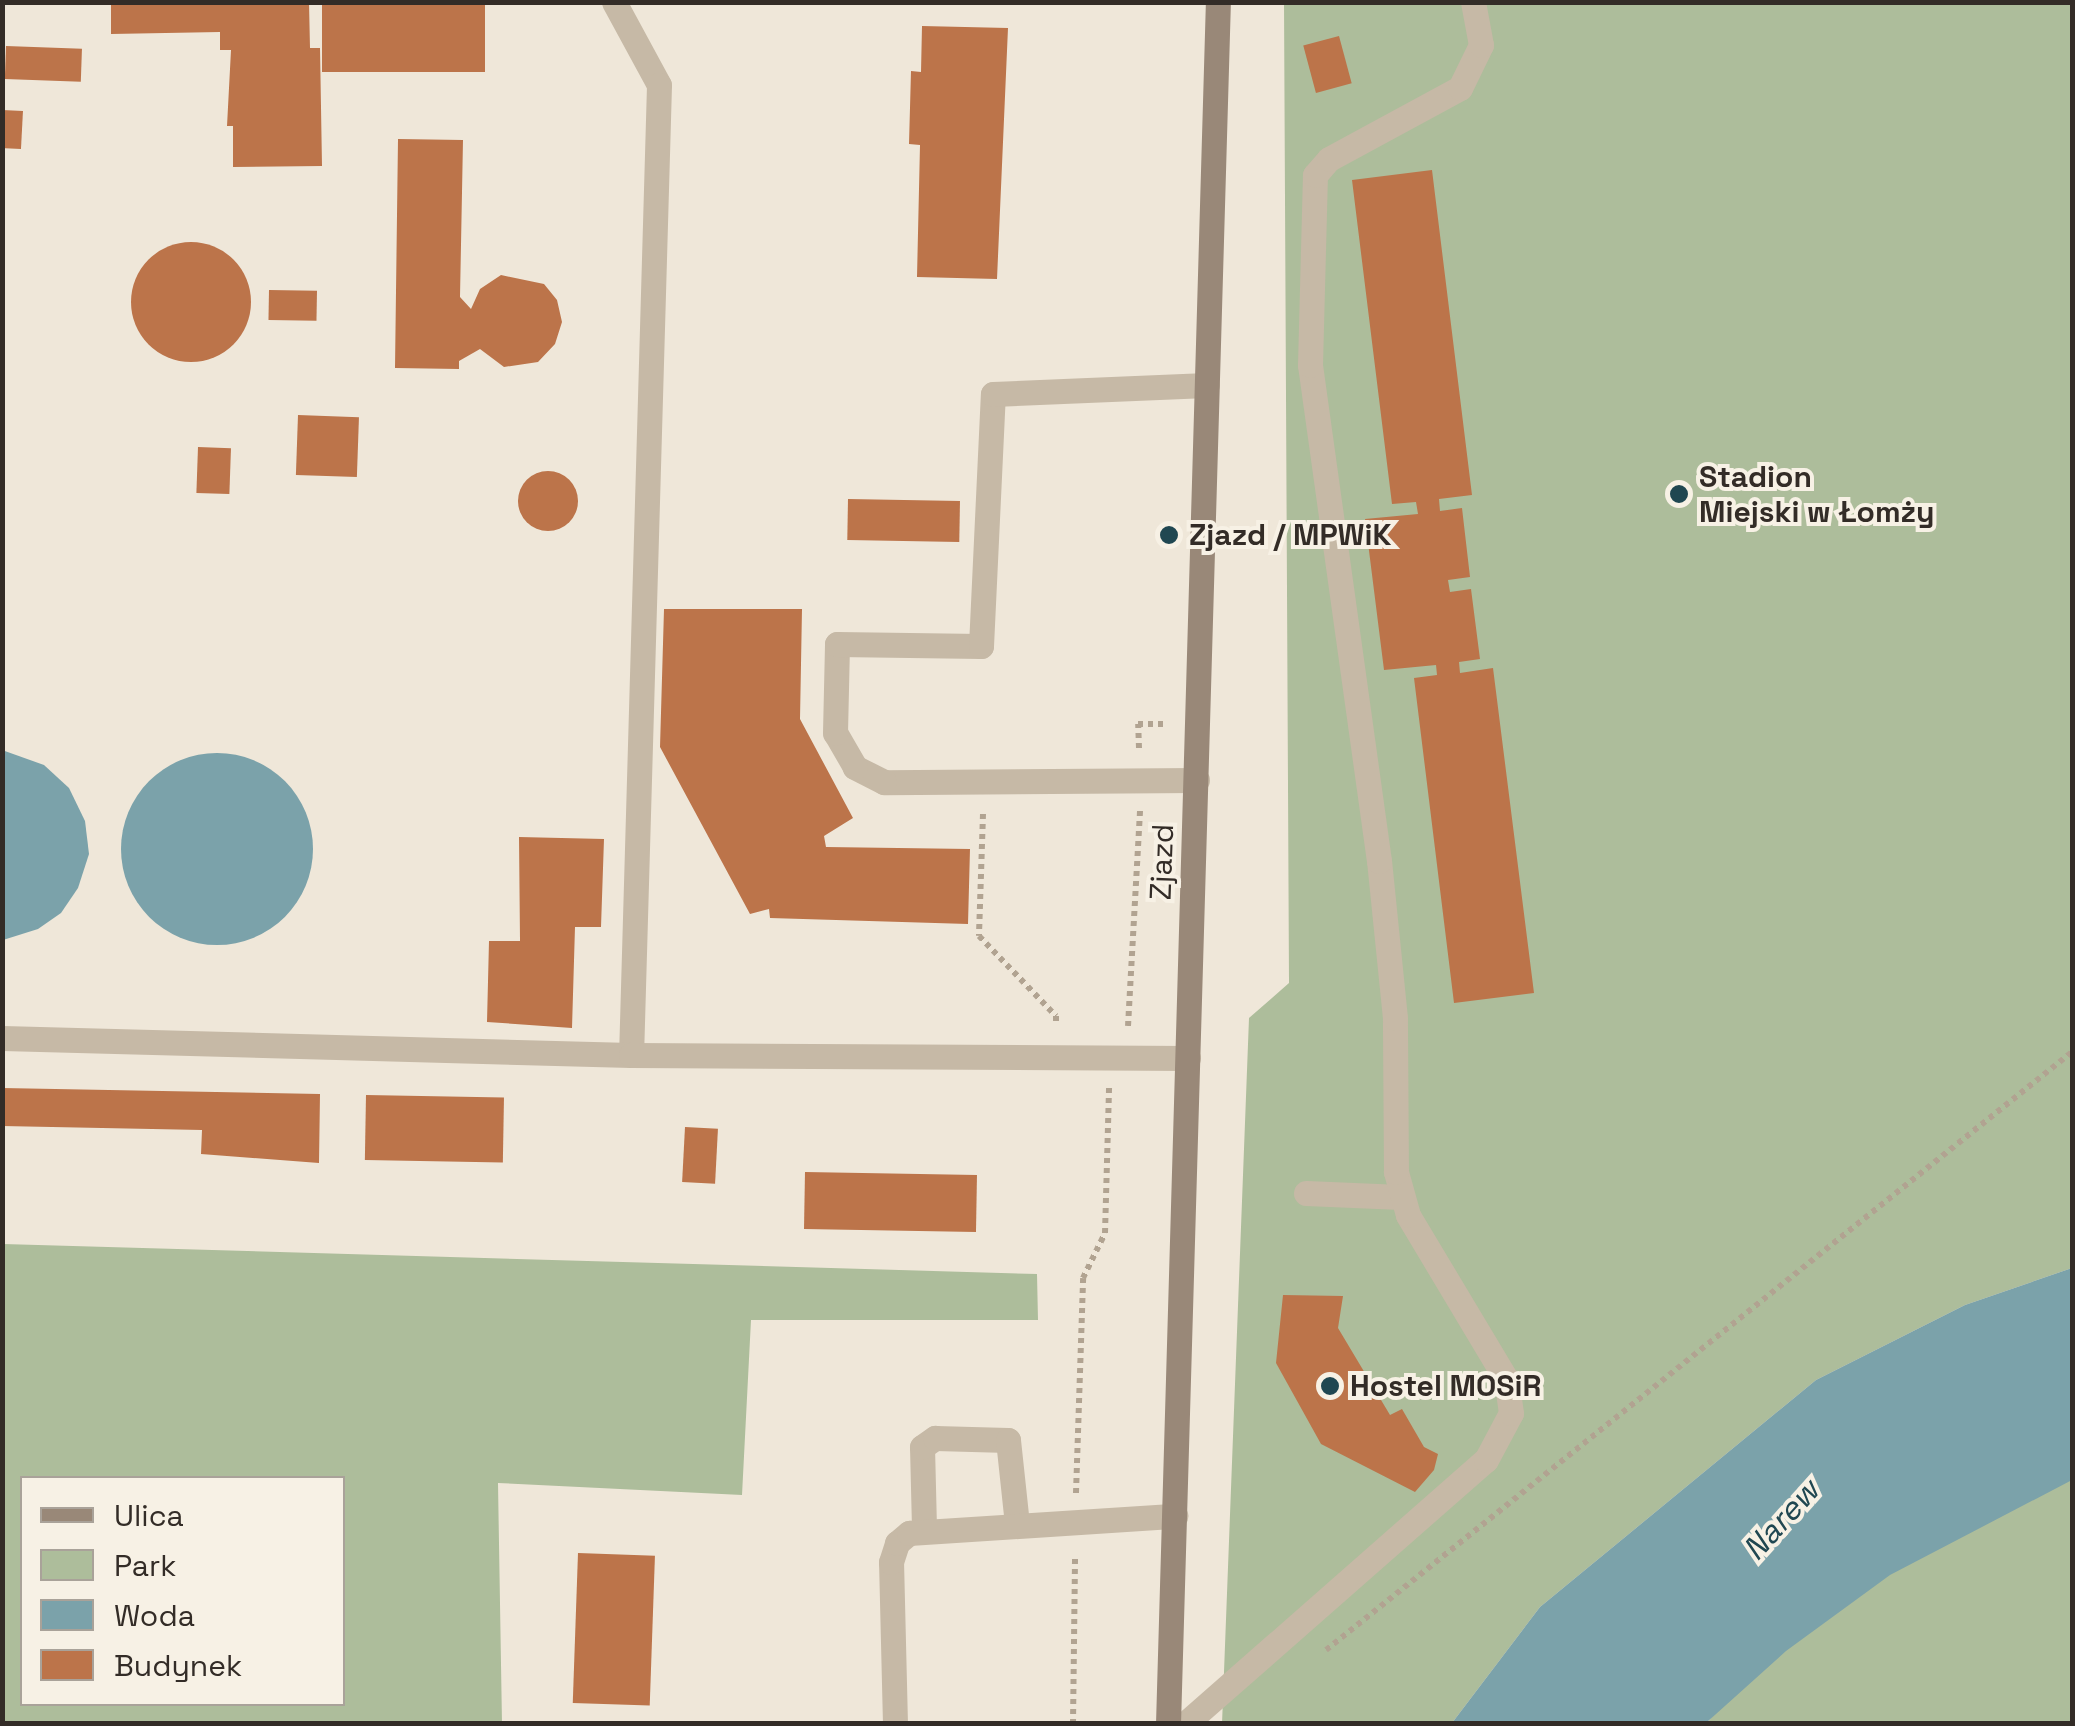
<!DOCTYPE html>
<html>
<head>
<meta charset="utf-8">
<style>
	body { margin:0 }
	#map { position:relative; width:2075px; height:1726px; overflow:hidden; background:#efe7d9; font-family:"Space Grotesk",sans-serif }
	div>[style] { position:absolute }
	.green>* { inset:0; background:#adbd9b }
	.water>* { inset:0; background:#7ba2aa }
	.round { border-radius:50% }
	.building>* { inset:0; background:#bc744a; transform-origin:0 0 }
	.path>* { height:6px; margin-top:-3px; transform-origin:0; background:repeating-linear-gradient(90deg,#b1a391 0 5px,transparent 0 10px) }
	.lane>* { height:25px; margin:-12.5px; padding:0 12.5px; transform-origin:12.5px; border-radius:12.5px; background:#c6b9a6 }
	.secondary>* { height:25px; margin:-12.5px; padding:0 12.5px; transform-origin:12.5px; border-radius:12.5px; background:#998878 }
	.dots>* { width:28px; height:28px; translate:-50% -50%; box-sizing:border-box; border:5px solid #f7f1e5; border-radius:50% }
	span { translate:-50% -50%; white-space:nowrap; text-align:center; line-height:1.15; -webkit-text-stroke:8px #f7f1e5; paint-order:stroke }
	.poi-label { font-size:30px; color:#332c27; font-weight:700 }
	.left { translate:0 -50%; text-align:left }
	.street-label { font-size:30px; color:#332c27 }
	.water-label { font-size:32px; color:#204751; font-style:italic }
	.frame { position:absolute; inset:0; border:5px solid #332c27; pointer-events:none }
	.legend { position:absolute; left:20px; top:1476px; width:325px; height:230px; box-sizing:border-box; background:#f7f1e5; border:2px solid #a9a299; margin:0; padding:12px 18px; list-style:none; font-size:30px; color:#332c27 }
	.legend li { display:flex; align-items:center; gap:20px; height:50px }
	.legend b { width:50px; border:2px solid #a9a299 }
</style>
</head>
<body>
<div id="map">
	<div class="green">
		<i style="clip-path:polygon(1284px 3px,2072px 3px,2072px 1268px,1965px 1305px,1816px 1380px,1540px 1607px,1452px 1723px,1222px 1724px,1249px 1018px,1289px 983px)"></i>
		<i style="clip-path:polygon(evenodd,3px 1244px,1037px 1274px,1038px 1320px,751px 1320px,742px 1495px,498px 1483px,502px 1723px,3px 1723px,3px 1244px,22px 1478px,342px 1478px,342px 1704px,22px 1704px,22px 1478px)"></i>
		<i style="clip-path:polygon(2072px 1462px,2072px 1723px,1706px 1724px,1763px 1658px,1956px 1512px)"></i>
	</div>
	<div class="water">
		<i style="clip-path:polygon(2px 750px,44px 765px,69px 788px,85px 821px,89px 854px,78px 888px,61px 913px,38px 929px,3px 940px)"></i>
		<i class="round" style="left:121px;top:753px;width:192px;height:192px"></i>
		<i style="clip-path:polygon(2072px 1268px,2072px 1480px,1890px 1575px,1786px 1651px,1706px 1723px,1452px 1723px,1540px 1607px,1816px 1380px,1965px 1305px)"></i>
	</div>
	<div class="building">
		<i style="clip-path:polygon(111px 2px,309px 2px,310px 48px,320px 48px,322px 166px,233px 167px,233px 126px,227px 126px,231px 50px,220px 50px,220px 32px,111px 34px)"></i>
		<i style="left:322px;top:2px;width:163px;height:70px"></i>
		<i style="clip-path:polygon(922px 26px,1008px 28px,997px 279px,917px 277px,920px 145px,909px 144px,911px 71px,921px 72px)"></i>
		<i style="left:1339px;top:36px;width:49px;height:37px;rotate:75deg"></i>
		<i style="left:6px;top:46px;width:76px;height:33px;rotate:2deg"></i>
		<i style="left:2px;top:110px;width:21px;height:38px;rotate:3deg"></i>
		<i style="clip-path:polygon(398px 139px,463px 140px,460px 297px,471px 309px,480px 289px,501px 275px,544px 284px,557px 300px,562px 322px,555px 344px,538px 362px,504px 367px,480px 349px,459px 361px,459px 369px,395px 368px)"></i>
		<i style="clip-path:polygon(1432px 170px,1472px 495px,1439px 499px,1440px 511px,1462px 508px,1470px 577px,1448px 580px,1450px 592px,1471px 589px,1480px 659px,1459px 662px,1460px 673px,1493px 668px,1534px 993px,1454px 1003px,1414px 678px,1437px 675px,1436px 665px,1384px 670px,1365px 519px,1418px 514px,1416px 502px,1392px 504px,1352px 180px)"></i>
		<i class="round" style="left:131px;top:242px;width:120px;height:120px"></i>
		<i style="left:269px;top:290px;width:48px;height:30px;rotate:1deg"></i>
		<i style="left:298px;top:415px;width:61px;height:60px;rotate:2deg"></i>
		<i style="left:198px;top:447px;width:33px;height:46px;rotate:2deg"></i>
		<i class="round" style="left:518px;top:471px;width:60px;height:60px"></i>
		<i style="left:848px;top:499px;width:112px;height:41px;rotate:1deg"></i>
		<i style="clip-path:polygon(664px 609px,802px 609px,800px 719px,853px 818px,824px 836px,826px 847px,970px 849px,968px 924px,770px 918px,769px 909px,750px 914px,660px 747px)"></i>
		<i style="clip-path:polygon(519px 837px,604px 839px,601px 927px,575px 927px,572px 1028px,487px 1022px,489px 941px,520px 941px)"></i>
		<i style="clip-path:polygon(2px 1088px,320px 1094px,319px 1163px,201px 1154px,202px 1130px,2px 1126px)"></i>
		<i style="left:366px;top:1095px;width:138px;height:65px;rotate:1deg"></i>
		<i style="left:685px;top:1127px;width:33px;height:55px;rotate:3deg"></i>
		<i style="left:805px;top:1172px;width:172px;height:57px;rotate:1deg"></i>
		<i style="clip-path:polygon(1283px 1295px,1343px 1296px,1338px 1328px,1390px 1415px,1402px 1409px,1424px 1447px,1438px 1454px,1434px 1470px,1415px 1492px,1321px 1444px,1276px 1363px)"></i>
		<i style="left:578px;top:1553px;width:77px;height:150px;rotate:2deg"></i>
	</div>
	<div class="path">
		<i style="left:1139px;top:748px;width:24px;rotate:-92deg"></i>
		<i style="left:1138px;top:724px;width:29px"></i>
		<i style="left:983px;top:814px;width:122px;rotate:91.9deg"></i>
		<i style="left:979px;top:936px;width:111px;rotate:46.1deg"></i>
		<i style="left:1056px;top:1016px;width:9px;rotate:90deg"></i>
		<i style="left:1128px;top:1026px;width:216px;rotate:-86.8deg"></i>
		<i style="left:1076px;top:1493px;width:215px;rotate:-88.1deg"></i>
		<i style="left:1083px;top:1278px;width:50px;rotate:-63.9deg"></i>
		<i style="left:1105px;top:1233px;width:147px;rotate:-88.4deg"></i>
		<i style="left:1326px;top:1650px;width:956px;rotate:-38.72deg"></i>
		<i style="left:1073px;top:1724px;width:168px;rotate:-89.3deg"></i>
	</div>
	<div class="lane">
		<i style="left:614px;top:2px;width:94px;rotate:61.5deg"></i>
		<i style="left:659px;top:85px;width:970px;rotate:91.65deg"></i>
		<i style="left:1197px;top:780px;width:313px;rotate:179.6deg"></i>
		<i style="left:884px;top:782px;width:33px;rotate:-153deg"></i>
		<i style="left:855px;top:767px;width:39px;rotate:-120deg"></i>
		<i style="left:835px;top:733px;width:89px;rotate:-88.7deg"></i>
		<i style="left:837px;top:644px;width:144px;rotate:0.8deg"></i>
		<i style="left:981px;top:646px;width:252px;rotate:-87.3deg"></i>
		<i style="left:993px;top:394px;width:214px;rotate:-2.4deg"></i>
		<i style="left:2px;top:1038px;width:629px;rotate:1.55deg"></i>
		<i style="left:631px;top:1055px;width:557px;rotate:0.31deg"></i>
		<i style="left:1306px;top:1193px;width:95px;rotate:2.4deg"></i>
		<i style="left:924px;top:1528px;width:81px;rotate:-91.4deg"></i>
		<i style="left:922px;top:1447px;width:16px;rotate:-35deg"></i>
		<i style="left:935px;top:1438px;width:73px;rotate:1.6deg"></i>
		<i style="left:1008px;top:1440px;width:84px;rotate:83.9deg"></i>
		<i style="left:895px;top:1724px;width:162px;rotate:-91.4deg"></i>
		<i style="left:891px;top:1562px;width:20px;rotate:-72deg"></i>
		<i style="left:897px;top:1543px;width:16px;rotate:-40deg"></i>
		<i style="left:909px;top:1533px;width:267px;rotate:-3.7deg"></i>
		<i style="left:1185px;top:1724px;width:400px;rotate:-41.3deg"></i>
		<i style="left:1486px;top:1460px;width:53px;rotate:-62deg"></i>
		<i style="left:1511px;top:1413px;width:34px;rotate:-98deg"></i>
		<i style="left:1506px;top:1379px;width:191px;rotate:-120.9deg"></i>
		<i style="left:1408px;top:1215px;width:45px;rotate:-105.6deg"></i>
		<i style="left:1396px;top:1172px;width:154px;rotate:-90.4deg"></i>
		<i style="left:1395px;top:1018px;width:158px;rotate:-95.8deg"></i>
		<i style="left:1379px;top:861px;width:501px;rotate:-97.92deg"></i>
		<i style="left:1310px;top:365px;width:190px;rotate:-88.5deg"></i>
		<i style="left:1315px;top:175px;width:21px;rotate:-49deg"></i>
		<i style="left:1329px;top:159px;width:149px;rotate:-28.5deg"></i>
		<i style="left:1460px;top:88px;width:48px;rotate:-64deg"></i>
		<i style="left:1481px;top:45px;width:44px;rotate:-100.5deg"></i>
	</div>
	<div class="secondary">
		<i style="left:1168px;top:1724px;width:1723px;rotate:-88.34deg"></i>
	</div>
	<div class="dots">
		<i style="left:1679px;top:494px;background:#204751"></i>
		<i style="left:1169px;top:535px;background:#204751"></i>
		<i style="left:1330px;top:1386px;background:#204751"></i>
	</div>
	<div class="poi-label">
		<span class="left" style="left:1699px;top:494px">Stadion<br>Miejski w Łomży</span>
		<span class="left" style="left:1189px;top:535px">Zjazd / MPWiK</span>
		<span class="left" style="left:1350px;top:1386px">Hostel MOSiR</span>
	</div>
	<div class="street-label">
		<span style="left:1162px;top:862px;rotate:-88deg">Zjazd</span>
	</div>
	<div class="water-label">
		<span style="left:1781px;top:1520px;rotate:-48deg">Narew</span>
	</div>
	<div class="frame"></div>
	<ul class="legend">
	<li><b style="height:12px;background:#998878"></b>Ulica</li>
	<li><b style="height:28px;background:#adbd9b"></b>Park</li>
	<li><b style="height:28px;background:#7ba2aa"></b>Woda</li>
	<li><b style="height:28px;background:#bc744a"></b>Budynek</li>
	</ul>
</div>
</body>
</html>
